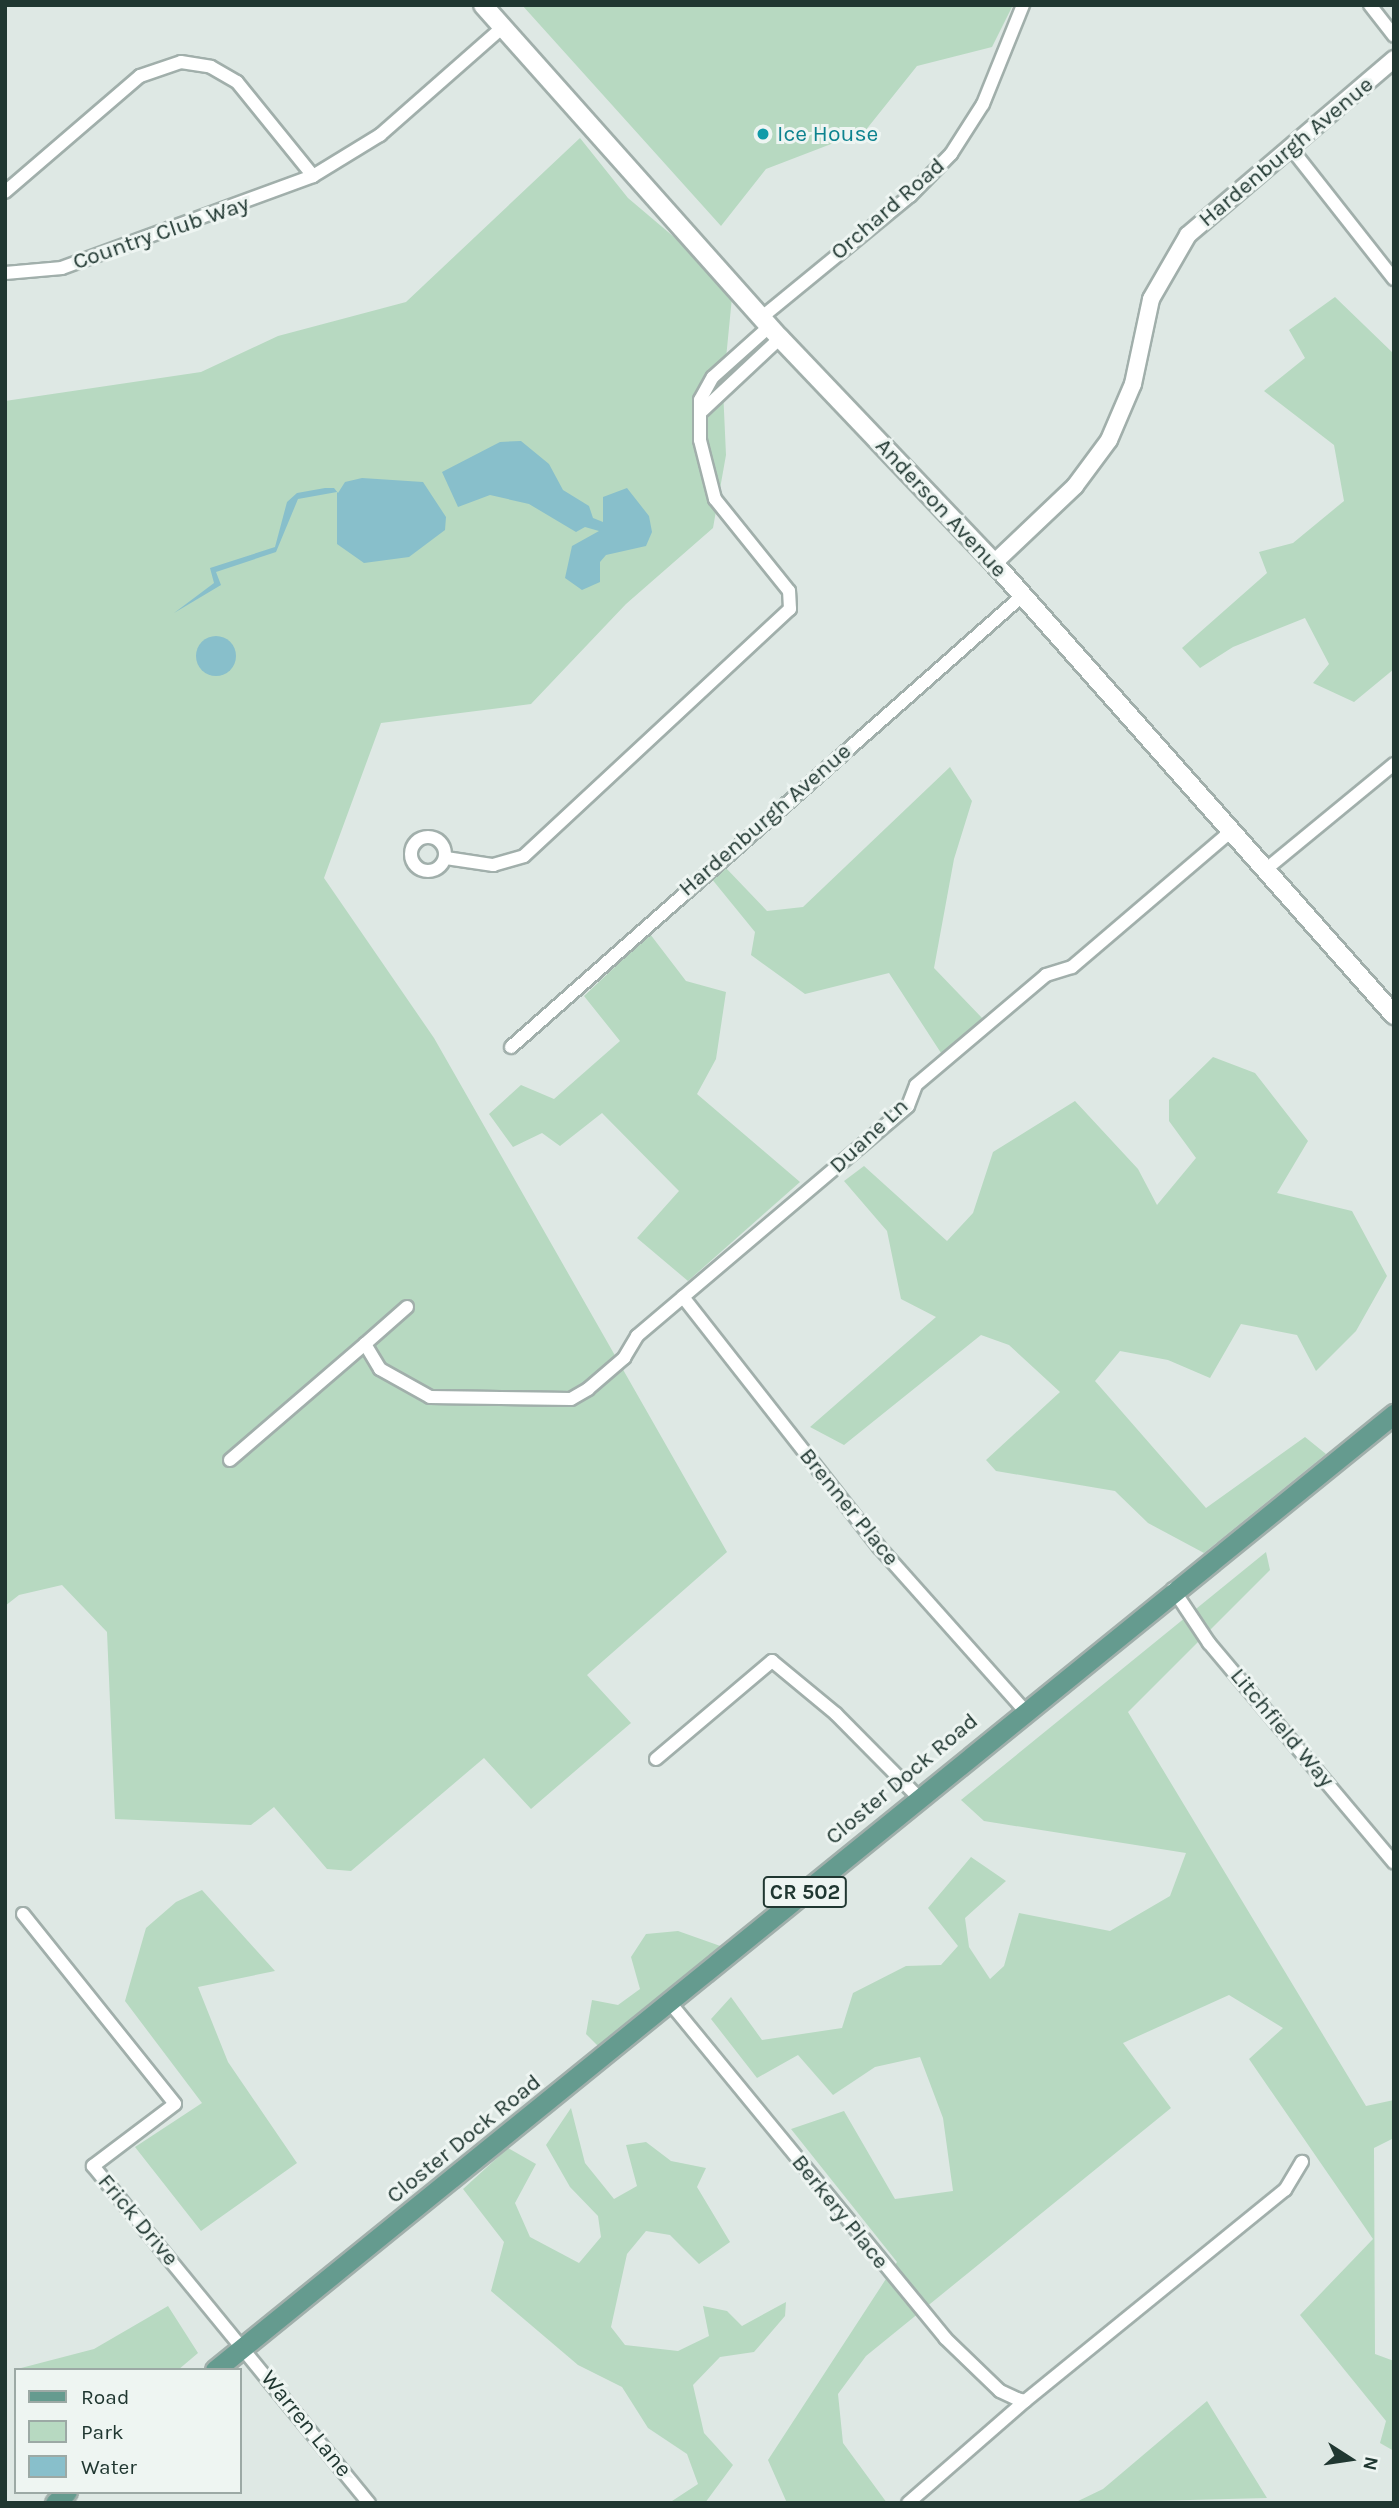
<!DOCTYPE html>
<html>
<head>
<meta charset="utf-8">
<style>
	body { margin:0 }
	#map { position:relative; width:1399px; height:2508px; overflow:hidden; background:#dee8e4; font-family:Karla,sans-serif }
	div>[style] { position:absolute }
	.green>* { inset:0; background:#b7d9c1 }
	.water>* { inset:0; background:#88bfcb }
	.round { border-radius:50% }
	.roads { filter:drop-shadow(2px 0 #a1afab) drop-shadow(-2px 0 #a1afab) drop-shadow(0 2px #a1afab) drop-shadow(0 -2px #a1afab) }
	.minor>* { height:12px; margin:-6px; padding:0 6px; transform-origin:6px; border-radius:6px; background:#fff }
	.minor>.ring { margin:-6px; padding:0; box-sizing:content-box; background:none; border:12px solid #fff; border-radius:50% }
	.tertiary>* { height:16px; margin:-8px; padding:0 8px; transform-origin:8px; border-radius:8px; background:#fff }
	.secondary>* { height:18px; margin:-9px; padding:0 9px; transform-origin:9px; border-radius:9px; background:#fff }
	.primary>* { height:19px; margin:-9.5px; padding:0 9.5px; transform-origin:9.5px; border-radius:9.5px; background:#659b8f }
	.dots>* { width:19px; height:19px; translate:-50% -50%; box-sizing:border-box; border:4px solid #eef5f2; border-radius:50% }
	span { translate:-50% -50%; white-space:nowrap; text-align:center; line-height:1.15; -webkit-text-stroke:6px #eef5f2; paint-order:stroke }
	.shield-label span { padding:2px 5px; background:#eef5f2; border:2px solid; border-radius:5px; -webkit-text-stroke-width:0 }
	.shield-label { font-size:21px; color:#203731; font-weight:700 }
	.culture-label { font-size:23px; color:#0d838f }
	.left { translate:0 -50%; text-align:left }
	.street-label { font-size:23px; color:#203731 }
	.frame { position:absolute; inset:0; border:7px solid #203731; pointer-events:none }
	.legend { position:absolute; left:14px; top:2368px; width:228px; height:126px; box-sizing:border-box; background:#eef5f2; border:2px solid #9ca9a5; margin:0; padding:9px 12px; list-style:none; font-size:21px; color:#203731 }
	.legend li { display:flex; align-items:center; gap:14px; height:35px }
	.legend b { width:35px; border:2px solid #9ca9a5 }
	.north { position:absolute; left:1315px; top:2424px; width:70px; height:70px; -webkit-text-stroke:5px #eef5f2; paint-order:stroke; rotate:102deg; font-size:19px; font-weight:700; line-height:28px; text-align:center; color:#203731 }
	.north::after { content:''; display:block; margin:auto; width:24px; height:32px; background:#203731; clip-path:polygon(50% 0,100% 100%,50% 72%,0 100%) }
</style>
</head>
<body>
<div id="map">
	<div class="green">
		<i style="clip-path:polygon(522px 5px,1013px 5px,992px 47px,917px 66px,865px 131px,766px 169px,721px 226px)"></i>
		<i style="clip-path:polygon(580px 138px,628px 198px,733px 287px,723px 389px,726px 455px,713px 528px,626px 604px,531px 704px,381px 723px,324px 878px,434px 1038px,727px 1552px,587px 1675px,631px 1723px,531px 1809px,484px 1758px,351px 1871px,327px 1869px,274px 1807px,251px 1825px,115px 1819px,107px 1632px,62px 1585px,19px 1595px,5px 1606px,5px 401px,201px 372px,278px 336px,406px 302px)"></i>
		<i style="clip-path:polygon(1335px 297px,1394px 354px,1394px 669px,1354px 702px,1313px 683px,1329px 664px,1305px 618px,1233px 647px,1200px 668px,1182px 648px,1267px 573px,1259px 552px,1293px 543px,1344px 501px,1334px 445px,1264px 391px,1305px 358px,1289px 330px)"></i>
		<i style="clip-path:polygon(950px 767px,972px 801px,954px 859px,934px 968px,984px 1020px,943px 1056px,889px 973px,805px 994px,751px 955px,755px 932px,711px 878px,725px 867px,767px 911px,803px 907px)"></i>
		<i style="clip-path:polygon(650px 934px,686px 981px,726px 992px,716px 1059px,697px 1094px,800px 1182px,688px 1281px,637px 1238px,679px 1191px,602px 1113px,560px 1146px,542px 1133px,513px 1147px,489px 1114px,521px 1085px,554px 1099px,620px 1041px,584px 996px)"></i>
		<i style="clip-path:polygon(1213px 1057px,1255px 1073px,1308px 1141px,1277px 1193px,1352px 1211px,1387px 1276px,1356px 1331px,1316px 1371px,1297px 1335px,1241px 1324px,1210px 1378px,1168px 1360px,1120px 1351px,1095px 1381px,1206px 1508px,1305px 1437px,1326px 1454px,1204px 1553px,1148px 1523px,1115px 1491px,996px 1471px,986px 1460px,1060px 1392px,1009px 1345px,981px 1335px,844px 1445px,810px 1427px,936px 1317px,901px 1299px,887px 1231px,844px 1181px,864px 1166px,947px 1241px,973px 1213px,993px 1152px,1075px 1101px,1138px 1169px,1157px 1205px,1196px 1158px,1169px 1121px,1169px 1100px)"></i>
		<i style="clip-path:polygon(1266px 1552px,1270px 1570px,1128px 1712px,1366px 2106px,1394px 2100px,1394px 2138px,1374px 2148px,1375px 2354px,1394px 2361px,1394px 2451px,1380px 2443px,1386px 2421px,1300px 2315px,1373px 2239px,1249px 2059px,1283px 2028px,1229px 1995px,1123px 2043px,1171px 2108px,866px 2356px,838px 2394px,843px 2443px,887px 2503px,787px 2503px,768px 2460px,897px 2262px,791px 2129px,844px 2111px,895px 2199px,953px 2191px,943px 2118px,920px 2057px,875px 2067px,833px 2095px,798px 2055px,757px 2078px,711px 2019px,731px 1997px,762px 2040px,842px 2028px,853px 1993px,906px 1966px,941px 1965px,958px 1946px,928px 1908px,971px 1857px,1006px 1881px,965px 1918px,969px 1947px,990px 1979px,1004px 1966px,1019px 1913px,1110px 1931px,1170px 1896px,1186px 1853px,984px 1821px,961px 1800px)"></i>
		<i style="clip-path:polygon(202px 1890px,275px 1971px,198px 1987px,228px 2062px,297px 2163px,201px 2231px,135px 2147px,202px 2103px,125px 2001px,146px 1928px,176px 1902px)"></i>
		<i style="clip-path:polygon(678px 1931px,726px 1948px,603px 2051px,586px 2034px,592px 2000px,618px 2005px,640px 1989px,631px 1957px,646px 1934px)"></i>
		<i style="clip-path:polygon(571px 2108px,585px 2163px,614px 2199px,637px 2186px,626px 2145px,646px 2142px,671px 2161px,706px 2168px,697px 2187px,730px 2242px,699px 2264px,670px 2235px,646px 2231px,627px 2254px,611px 2327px,625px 2345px,678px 2351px,709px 2336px,703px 2306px,727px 2311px,742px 2326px,786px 2302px,785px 2316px,754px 2352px,720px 2357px,693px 2385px,704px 2433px,733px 2465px,705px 2503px,669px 2503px,698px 2484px,687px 2454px,648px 2428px,622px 2387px,578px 2365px,491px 2291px,504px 2242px,463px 2189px,508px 2148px,536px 2164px,515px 2203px,530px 2237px,579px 2263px,601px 2237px,598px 2216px,570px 2187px,546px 2145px)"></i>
		<i style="clip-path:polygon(168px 2306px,198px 2353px,178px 2370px,21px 2368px,94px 2349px)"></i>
		<i style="clip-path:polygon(1207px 2401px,1267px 2498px,1074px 2503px,1103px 2489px)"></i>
	</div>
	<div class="water">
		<i style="clip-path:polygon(521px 441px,549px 464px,563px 490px,589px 506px,593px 518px,603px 522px,603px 497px,627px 488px,649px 516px,652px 532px,646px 546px,606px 555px,600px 562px,600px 582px,582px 590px,565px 578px,572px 546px,599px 531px,585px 527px,576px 532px,529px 504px,490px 495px,458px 507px,442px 472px,500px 442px)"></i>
		<i style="clip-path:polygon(362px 478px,423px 482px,446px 517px,445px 530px,409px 557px,364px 563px,337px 544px,337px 492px,298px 499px,276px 552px,216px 572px,221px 585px,174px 613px,214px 583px,210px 568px,275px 547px,287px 502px,297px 493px,325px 488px,334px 488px,338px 493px,345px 482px)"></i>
		<i class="round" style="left:196px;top:636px;width:40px;height:40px"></i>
	</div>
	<div class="roads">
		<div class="minor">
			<i style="left:1370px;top:5px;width:39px;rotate:52deg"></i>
			<i style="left:1290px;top:147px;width:168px;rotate:51.8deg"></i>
			<i style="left:313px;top:176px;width:79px;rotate:-31.5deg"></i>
			<i style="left:380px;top:135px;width:164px;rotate:-41.3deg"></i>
			<i style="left:5px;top:192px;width:178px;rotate:-40.7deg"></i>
			<i style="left:140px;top:76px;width:43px;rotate:-18.9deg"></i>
			<i style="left:181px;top:62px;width:30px;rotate:9deg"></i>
			<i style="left:211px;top:67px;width:30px;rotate:30deg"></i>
			<i style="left:237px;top:82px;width:121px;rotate:51deg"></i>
			<i style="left:313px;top:176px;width:267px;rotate:159.9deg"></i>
			<i style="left:62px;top:268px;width:57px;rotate:175deg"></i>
			<i style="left:762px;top:317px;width:191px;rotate:-39.3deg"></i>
			<i style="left:910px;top:196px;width:59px;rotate:-45.7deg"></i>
			<i style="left:951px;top:154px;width:59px;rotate:-57.4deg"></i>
			<i style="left:983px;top:104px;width:107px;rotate:-68deg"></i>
			<i style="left:701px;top:412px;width:108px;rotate:-43.1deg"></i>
			<i class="ring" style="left:411px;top:837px;width:22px;height:22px"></i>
			<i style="left:446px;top:858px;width:48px;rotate:8.5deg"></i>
			<i style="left:493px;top:865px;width:32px;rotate:-16deg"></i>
			<i style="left:524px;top:856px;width:363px;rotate:-42.9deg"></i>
			<i style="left:790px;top:609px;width:18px;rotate:-93deg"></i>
			<i style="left:789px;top:591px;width:118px;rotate:-128.8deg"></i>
			<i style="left:715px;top:499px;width:61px;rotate:-104.3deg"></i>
			<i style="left:700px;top:440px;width:40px;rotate:-90deg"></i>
			<i style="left:700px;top:400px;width:26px;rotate:-61deg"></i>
			<i style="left:713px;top:377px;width:76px;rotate:-41.8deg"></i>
			<i style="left:1265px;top:870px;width:167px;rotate:-39.4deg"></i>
			<i style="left:511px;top:1047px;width:682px;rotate:-41.43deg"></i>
			<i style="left:683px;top:1297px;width:318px;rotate:51.9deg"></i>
			<i style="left:879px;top:1547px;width:218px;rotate:48.3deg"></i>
			<i style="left:365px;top:1344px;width:56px;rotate:-41.4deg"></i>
			<i style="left:230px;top:1460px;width:178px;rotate:-40.7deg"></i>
			<i style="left:365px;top:1344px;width:29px;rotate:59deg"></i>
			<i style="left:380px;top:1369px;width:57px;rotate:29.2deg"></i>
			<i style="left:430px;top:1397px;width:141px;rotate:0.8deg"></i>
			<i style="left:571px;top:1399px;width:20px;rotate:-30deg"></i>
			<i style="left:588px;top:1389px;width:48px;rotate:-40.7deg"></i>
			<i style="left:624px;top:1358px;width:26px;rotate:-59deg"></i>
			<i style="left:637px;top:1336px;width:355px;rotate:-40.3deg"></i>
			<i style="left:908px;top:1106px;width:22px;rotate:-69deg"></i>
			<i style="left:916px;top:1085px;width:170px;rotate:-40.2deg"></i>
			<i style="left:1046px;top:975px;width:27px;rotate:-17deg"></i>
			<i style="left:1072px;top:967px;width:209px;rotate:-40.5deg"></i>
			<i style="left:1173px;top:1589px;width:65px;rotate:56.3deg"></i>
			<i style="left:1209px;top:1643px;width:287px;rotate:49.9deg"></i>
			<i style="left:656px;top:1759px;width:152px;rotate:-40.2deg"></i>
			<i style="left:772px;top:1661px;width:83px;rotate:39.6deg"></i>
			<i style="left:836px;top:1714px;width:117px;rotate:45.3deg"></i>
			<i style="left:23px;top:1914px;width:243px;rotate:51.3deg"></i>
			<i style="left:175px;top:2104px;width:103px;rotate:142.9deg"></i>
			<i style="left:93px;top:2166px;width:436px;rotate:50.7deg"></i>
			<i style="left:671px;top:2004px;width:432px;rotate:50.6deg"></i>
			<i style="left:945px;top:2338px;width:76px;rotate:43.9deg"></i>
			<i style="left:1000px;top:2391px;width:19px;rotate:25deg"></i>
			<i style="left:1017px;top:2399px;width:8px;rotate:14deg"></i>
			<i style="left:1025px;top:2401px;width:335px;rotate:-39.1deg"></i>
			<i style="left:1285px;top:2190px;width:33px;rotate:-59deg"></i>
			<i style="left:908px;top:2503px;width:155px;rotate:-41.1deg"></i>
		</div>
		<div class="tertiary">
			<i style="left:994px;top:563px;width:112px;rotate:-43.5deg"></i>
			<i style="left:1075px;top:486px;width:57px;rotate:-53.5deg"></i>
			<i style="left:1109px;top:440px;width:61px;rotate:-66.8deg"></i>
			<i style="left:1133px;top:384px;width:87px;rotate:-78deg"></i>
			<i style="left:1151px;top:299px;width:74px;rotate:-60deg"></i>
			<i style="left:1188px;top:235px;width:271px;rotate:-40.5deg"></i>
		</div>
		<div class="secondary">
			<i style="left:483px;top:5px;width:446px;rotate:48.3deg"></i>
			<i style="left:780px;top:338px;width:311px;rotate:46.4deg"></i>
			<i style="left:994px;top:563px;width:604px;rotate:48.49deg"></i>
		</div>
		<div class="primary">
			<i style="left:215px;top:2370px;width:1518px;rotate:-39.04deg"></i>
			<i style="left:55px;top:2503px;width:16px;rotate:-43deg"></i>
		</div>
	</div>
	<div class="dots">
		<i style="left:763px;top:134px;background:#0f9aa8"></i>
	</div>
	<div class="shield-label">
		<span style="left:805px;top:1892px">CR 502</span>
	</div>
	<div class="culture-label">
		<span class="left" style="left:777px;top:134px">Ice House</span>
	</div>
	<div class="street-label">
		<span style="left:1286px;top:152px;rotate:-40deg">Hardenburgh Avenue</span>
		<span style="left:888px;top:209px;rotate:-41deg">Orchard Road</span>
		<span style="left:161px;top:233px;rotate:-19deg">Country Club Way</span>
		<span style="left:941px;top:508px;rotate:47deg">Anderson Avenue</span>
		<span style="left:765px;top:820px;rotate:-41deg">Hardenburgh Avenue</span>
		<span style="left:869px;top:1136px;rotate:-43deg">Duane Ln</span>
		<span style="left:849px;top:1507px;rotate:51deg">Brenner Place</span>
		<span style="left:1282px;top:1728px;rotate:50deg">Litchfield Way</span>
		<span style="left:902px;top:1779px;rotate:-40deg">Closter Dock Road</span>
		<span style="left:464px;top:2139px;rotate:-39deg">Closter Dock Road</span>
		<span style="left:840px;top:2212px;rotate:51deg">Berkery Place</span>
		<span style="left:138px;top:2220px;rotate:50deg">Frick Drive</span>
		<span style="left:306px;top:2424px;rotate:51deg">Warren Lane</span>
	</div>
	<div class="frame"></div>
	<ul class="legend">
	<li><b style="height:9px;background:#659b8f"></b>Road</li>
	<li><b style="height:19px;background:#b7d9c1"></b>Park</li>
	<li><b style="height:19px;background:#88bfcb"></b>Water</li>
	</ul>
	<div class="north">N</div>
</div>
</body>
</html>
